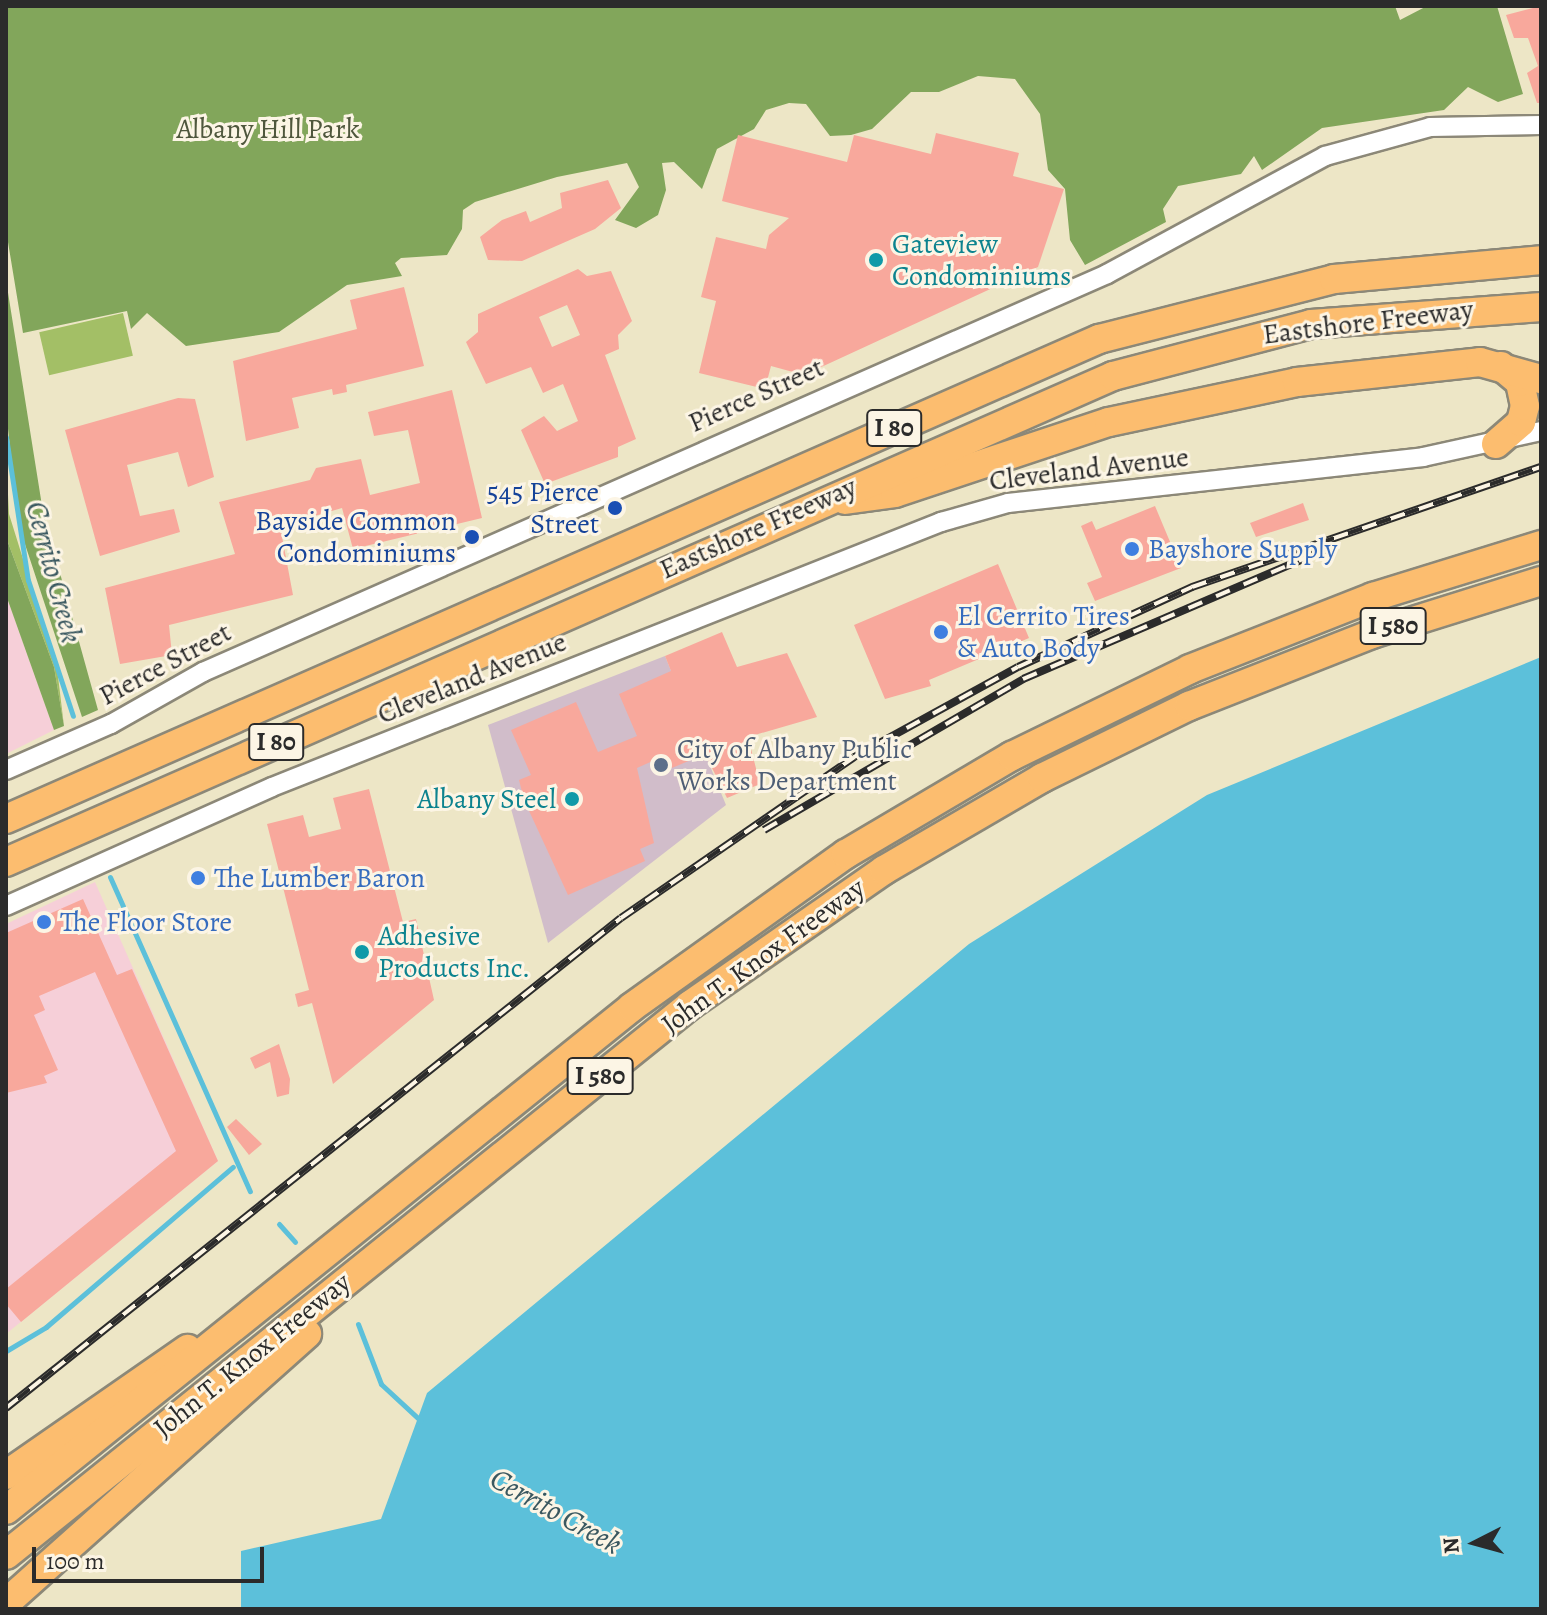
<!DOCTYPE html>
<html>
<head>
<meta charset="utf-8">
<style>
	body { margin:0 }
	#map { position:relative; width:1547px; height:1615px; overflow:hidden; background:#ede6c6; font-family:Alegreya,serif }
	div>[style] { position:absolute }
	.built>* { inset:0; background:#f6cfd8 }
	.industrial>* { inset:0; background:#d1bdca }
	.green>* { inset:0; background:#a3bf66; transform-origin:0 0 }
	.forest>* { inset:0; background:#82a65b }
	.water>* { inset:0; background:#5cc0da }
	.stream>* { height:5px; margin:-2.5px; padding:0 2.5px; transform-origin:2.5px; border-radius:2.5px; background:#5cc0da }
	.building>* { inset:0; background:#f8a89c }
	.roads { filter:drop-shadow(2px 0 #8c8878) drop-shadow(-2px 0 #8c8878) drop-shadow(0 2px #8c8878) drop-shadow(0 -2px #8c8878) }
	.tertiary>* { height:18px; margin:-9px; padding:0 9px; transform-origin:9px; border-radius:9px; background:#fff }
	.motorway>* { height:28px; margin:-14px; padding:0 14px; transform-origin:14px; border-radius:14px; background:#fcbd6f }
	.rail>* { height:8px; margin-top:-4px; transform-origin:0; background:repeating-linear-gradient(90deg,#fcf5e5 0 15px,#2b2b2b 0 30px); box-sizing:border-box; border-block:2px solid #2b2b2b }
	.dots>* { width:22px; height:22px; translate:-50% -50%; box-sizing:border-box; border:4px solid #fcf5e5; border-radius:50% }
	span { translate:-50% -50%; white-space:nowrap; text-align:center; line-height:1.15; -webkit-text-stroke:6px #fcf5e5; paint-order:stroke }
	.shield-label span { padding:2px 6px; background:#fcf5e5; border:2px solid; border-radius:6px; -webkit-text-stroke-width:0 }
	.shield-label { font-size:26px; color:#2b2b2b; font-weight:700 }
	.park-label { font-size:28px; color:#4f573d }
	.culture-label { font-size:28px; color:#0d838f }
	.left { translate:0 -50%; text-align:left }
	.right { translate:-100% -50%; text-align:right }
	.street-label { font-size:28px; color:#2b2b2b }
	.transit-label { font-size:28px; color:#164399 }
	.shop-label { font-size:28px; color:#366cbe }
	.service-label { font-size:28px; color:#4e5e75 }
	.water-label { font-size:30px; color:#3a5860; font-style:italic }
	.frame { position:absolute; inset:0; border:8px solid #2b2b2b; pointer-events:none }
	.north { position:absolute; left:1435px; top:1503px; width:80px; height:80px; -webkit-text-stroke:6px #fcf5e5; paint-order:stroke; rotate:264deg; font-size:22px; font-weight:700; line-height:32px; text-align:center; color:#2b2b2b }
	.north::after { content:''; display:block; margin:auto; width:28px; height:36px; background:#2b2b2b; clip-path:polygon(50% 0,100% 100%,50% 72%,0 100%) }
	.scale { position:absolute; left:32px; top:1547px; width:232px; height:36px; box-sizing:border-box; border:4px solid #2b2b2b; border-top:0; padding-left:10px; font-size:24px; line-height:28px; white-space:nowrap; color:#2b2b2b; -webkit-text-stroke:6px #fcf5e5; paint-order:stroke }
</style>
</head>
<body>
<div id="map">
	<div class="built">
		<i style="clip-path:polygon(6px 595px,54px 730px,6px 754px)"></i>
		<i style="clip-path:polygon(95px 882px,218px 1161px,6px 1334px,6px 924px)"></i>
	</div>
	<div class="industrial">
		<i style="clip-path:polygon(665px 656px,726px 805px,548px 943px,488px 725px)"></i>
	</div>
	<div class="green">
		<i style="left:123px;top:313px;width:44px;height:86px;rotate:77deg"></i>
		<i style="clip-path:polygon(6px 455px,9px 514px,57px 668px,64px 726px,54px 667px,6px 537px)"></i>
	</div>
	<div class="forest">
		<i style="clip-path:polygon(6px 6px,1395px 6px,1400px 20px,1427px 6px,1497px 6px,1523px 94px,1498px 102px,1468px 87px,1444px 110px,1322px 128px,1262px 170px,1254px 156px,1241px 174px,1178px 186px,1163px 209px,1166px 222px,1085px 265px,1070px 240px,1065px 189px,1048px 170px,1040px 114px,1015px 79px,978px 76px,939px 92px,911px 92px,872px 129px,851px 135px,830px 136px,806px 104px,789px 103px,766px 110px,754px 129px,717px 149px,702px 189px,674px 162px,662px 163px,666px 190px,658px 215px,636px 228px,615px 220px,639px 187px,627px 163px,557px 177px,475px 202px,463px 210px,462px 229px,447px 255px,401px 258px,395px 263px,402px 276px,347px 285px,279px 332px,186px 346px,147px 313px,131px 329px,127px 311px,23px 333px,6px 230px)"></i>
		<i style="clip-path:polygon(6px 280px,43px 512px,98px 710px,82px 717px,18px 523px,6px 410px)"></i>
		<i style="clip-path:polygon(6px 537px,54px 667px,64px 726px,54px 730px,6px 595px)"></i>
	</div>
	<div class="water">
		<i style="clip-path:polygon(1541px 657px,1541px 1609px,241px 1609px,241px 1551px,381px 1519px,427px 1393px,969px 944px,1207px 795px)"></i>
	</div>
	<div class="stream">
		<i style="left:6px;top:437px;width:145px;rotate:81.3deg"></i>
		<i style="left:28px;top:580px;width:143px;rotate:71.7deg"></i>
		<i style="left:110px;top:877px;width:344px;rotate:66deg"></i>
		<i style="left:279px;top:1224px;width:24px;rotate:48deg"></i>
		<i style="left:358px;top:1324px;width:64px;rotate:69deg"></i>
		<i style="left:381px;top:1384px;width:54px;rotate:42.8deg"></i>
		<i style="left:6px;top:1351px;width:47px;rotate:-31deg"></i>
		<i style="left:46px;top:1327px;width:246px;rotate:-40.6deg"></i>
	</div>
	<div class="building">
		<i style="clip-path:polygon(1541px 6px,1541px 103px,1537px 103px,1527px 73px,1538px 66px,1528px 38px,1514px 38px,1506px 15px)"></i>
		<i style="clip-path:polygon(936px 133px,1019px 153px,1013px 176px,1064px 189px,1038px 267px,804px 375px,771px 366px,765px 389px,699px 373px,716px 301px,701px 297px,716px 237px,766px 249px,769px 235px,789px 218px,722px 201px,738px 135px,847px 162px,854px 135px,931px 154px)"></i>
		<i style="clip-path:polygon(608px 180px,621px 208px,595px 229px,522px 261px,488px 260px,480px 237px,502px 220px,526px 211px,530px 222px,562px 208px,560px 193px)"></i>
		<i style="clip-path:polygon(evenodd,578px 269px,587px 276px,611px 271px,632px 321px,618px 335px,619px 349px,605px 355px,636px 439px,618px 447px,618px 457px,545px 484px,521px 430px,544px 416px,557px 431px,578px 421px,563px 384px,543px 393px,531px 367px,486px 384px,466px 342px,478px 332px,478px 314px,578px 269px,567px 305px,580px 335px,552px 347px,539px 317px,567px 305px)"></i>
		<i style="clip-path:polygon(404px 287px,424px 366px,346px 385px,347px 392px,333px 395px,332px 389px,292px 398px,299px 428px,246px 441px,233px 361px,357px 329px,350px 300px)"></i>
		<i style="clip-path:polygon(452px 390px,482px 518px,353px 549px,342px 508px,280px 526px,293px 595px,169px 625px,172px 655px,120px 664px,105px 588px,235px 554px,219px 502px,310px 480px,316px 468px,361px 459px,370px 495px,420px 483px,408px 430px,374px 436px,368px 412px)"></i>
		<i style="clip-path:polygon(178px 398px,195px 399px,214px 477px,188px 487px,178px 452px,127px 465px,140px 516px,174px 509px,180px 532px,100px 556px,65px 430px)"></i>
		<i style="clip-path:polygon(1303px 503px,1309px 520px,1256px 537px,1250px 523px)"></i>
		<i style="clip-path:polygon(1155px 506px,1181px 568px,1095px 601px,1087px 583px,1102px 577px,1081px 526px,1092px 521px,1096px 530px)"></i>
		<i style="clip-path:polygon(998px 564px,1029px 638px,929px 680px,931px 686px,885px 699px,854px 625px)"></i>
		<i style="clip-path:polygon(722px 632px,737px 667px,787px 653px,817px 717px,748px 737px,760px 784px,727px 798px,705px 754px,672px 768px,666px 755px,637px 768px,654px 843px,640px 849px,645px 861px,568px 895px,524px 800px,519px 780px,531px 775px,511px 730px,576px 702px,598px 752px,637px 736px,619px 694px,671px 671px,665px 656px)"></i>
		<i style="clip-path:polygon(369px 789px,403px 922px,416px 919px,434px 1000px,333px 1084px,312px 1003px,298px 1007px,295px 994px,309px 990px,267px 824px,303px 815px,309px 837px,341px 829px,333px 798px)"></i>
		<i style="clip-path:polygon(83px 899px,117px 975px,132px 969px,218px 1161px,21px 1322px,6px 1304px,6px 1289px,176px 1151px,95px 972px,39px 996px,45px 1010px,34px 1015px,58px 1070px,44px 1076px,47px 1083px,6px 1093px,6px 933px)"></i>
		<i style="clip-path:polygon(279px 1044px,290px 1079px,289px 1094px,277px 1097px,270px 1062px,255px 1069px,250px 1058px)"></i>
		<i style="clip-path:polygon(236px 1119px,262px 1144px,249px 1155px,227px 1127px)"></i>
	</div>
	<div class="roads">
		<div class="tertiary">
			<i style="left:6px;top:770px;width:115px;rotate:-23.7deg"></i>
			<i style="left:111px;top:724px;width:106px;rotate:-29.5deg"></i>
			<i style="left:203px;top:672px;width:988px;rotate:-23.76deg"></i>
			<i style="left:1107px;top:274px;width:248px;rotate:-28.4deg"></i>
			<i style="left:1325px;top:156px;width:109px;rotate:-15.4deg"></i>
			<i style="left:1430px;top:127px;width:111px;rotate:-1deg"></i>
			<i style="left:6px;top:906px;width:291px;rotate:-24.1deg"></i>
			<i style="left:272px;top:787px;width:720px;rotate:-21.61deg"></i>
			<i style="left:941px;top:522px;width:70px;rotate:-15.8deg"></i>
			<i style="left:1008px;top:503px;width:418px;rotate:-6.3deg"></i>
			<i style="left:1423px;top:457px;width:121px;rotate:-12.4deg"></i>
		</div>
		<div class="motorway">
			<i style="left:1496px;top:444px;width:33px;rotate:-41deg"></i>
			<i style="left:1521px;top:422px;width:16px;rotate:-76deg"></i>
			<i style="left:1525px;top:406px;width:25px;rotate:-102deg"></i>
			<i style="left:1520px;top:382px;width:25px;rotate:-140deg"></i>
			<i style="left:845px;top:500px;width:50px;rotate:-8deg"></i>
			<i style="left:895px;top:493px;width:225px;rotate:-18.4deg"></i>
			<i style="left:1109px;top:422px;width:192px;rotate:-12deg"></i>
			<i style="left:1297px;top:382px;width:184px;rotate:-6.2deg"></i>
			<i style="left:1480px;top:362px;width:63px;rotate:15.6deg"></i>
			<i style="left:6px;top:819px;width:1194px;rotate:-23.71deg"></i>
			<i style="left:1099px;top:339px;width:243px;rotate:-14.3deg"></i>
			<i style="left:1334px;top:279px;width:208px;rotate:-5.2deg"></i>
			<i style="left:6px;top:862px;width:1209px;rotate:-23.7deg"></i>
			<i style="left:1113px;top:376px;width:205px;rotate:-14.7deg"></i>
			<i style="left:1311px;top:324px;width:231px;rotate:-4.2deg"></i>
			<i style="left:6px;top:1475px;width:221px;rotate:-34.8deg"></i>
			<i style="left:6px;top:1510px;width:803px;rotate:-38.78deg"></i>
			<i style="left:632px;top:1007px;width:263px;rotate:-35.6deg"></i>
			<i style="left:846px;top:854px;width:193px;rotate:-30.6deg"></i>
			<i style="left:1012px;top:756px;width:198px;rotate:-26deg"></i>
			<i style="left:1190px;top:669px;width:197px;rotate:-21.5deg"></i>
			<i style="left:1373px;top:597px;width:176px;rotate:-17.2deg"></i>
			<i style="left:6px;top:1555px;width:878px;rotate:-38.8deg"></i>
			<i style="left:690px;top:1005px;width:236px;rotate:-34.8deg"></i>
			<i style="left:884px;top:870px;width:183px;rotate:-30.2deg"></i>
			<i style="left:1042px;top:778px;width:164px;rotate:-26.1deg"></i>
			<i style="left:1189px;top:706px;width:197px;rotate:-21.5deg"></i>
			<i style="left:1372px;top:634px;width:177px;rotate:-17.4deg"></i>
			<i style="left:6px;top:1603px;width:404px;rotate:-41.8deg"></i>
		</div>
	</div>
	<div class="rail">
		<i style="left:764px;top:830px;width:300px;rotate:-30.2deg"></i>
		<i style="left:1023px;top:679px;width:332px;rotate:-23.2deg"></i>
		<i style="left:6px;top:1408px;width:786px;rotate:-38.55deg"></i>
		<i style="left:621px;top:918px;width:283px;rotate:-34.6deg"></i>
		<i style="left:854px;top:757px;width:187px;rotate:-28.8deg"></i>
		<i style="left:1018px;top:667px;width:192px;rotate:-24.7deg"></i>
		<i style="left:1192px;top:587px;width:369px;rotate:-19deg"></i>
	</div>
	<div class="dots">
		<i style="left:876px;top:260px;background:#0f9aa8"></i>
		<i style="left:615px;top:508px;background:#1a4fb4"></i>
		<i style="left:472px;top:537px;background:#1a4fb4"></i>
		<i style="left:1132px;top:549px;background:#3f7fe0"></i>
		<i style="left:941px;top:632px;background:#3f7fe0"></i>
		<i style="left:661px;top:765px;background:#5c6f8a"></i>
		<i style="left:572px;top:799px;background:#0f9aa8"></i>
		<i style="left:198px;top:878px;background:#3f7fe0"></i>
		<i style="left:44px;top:922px;background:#3f7fe0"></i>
		<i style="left:362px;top:952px;background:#0f9aa8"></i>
	</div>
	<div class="shield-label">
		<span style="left:894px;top:428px">I 80</span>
		<span style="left:1393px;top:626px">I 580</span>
		<span style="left:276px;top:742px">I 80</span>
		<span style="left:600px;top:1076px">I 580</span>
	</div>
	<div class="park-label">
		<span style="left:268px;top:129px">Albany Hill Park</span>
	</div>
	<div class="culture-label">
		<span class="left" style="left:892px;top:260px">Gateview<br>Condominiums</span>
		<span class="right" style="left:556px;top:799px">Albany Steel</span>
		<span class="left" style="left:378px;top:952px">Adhesive<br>Products Inc.</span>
	</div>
	<div class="street-label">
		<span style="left:1368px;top:322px;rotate:-7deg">Eastshore Freeway</span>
		<span style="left:756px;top:395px;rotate:-24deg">Pierce Street</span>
		<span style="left:1089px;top:469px;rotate:-7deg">Cleveland Avenue</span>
		<span style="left:758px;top:528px;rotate:-24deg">Eastshore Freeway</span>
		<span style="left:165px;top:664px;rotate:-28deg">Pierce Street</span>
		<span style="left:472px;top:678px;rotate:-22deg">Cleveland Avenue</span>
		<span style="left:763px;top:956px;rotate:-36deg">John T. Knox Freeway</span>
		<span style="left:252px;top:1355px;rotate:-39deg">John T. Knox Freeway</span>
	</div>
	<div class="transit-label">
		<span class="right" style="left:599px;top:508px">545 Pierce<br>Street</span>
		<span class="right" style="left:456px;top:537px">Bayside Common<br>Condominiums</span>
	</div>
	<div class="shop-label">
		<span class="left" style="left:1148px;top:549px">Bayshore Supply</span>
		<span class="left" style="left:957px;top:632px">El Cerrito Tires<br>&amp; Auto Body</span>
		<span class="left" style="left:214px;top:878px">The Lumber Baron</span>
		<span class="left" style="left:60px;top:922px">The Floor Store</span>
	</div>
	<div class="service-label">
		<span class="left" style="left:677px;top:765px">City of Albany Public<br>Works Department</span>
	</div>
	<div class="water-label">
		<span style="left:54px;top:572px;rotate:75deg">Cerrito Creek</span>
		<span style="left:556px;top:1511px;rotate:29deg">Cerrito Creek</span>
	</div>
	<div class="frame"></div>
	<div class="north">N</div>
	<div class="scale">100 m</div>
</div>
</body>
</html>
